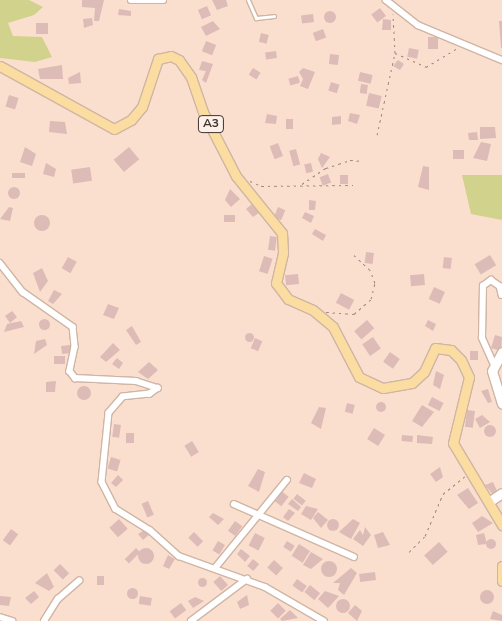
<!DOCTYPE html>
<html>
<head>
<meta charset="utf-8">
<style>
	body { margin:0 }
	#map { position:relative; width:502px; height:621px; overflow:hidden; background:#fbdfce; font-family:"Nunito Sans",sans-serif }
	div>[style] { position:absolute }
	.green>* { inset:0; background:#d1d28c }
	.building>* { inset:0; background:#ddbbb7; transform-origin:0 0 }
	.round { border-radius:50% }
	.path>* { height:1px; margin-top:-0.5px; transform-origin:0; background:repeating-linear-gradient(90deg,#9c887c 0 2.5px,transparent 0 6.5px) }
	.roads { filter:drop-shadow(1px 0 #cfb5a4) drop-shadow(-1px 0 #cfb5a4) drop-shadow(0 1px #cfb5a4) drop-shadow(0 -1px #cfb5a4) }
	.service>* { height:3px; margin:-1.5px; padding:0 1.5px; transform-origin:1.5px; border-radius:1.5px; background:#fff }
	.minor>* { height:5.5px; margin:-2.75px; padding:0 2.75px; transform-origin:2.75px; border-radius:2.75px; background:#fff }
	.secondary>* { height:9px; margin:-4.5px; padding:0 4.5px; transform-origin:4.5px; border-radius:4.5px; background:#fff }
	.primary>* { height:9px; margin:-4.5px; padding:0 4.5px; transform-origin:4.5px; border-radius:4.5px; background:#fcdda1 }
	span { translate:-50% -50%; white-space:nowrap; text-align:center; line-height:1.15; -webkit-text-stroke:4.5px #fcf0e9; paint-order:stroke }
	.shield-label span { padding:1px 4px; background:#fcf0e9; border:1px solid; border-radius:4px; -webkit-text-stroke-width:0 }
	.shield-label { font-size:12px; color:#3f342d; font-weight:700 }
</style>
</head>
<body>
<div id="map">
	<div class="green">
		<i style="clip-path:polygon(0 0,29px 0,43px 7px,34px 15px,8px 23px,13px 36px,42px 37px,52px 57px,35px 62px,0 58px)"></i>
		<i style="clip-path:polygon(462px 175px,502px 175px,502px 220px,471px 214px)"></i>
	</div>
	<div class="building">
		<i style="clip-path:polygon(82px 0,104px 0,99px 21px,94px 21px,95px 8px,82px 7px)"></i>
		<i style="clip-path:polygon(212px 0,226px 0,228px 6px,217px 10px)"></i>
		<i style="left:207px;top:6px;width:10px;height:10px;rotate:66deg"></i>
		<i style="left:380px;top:8px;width:10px;height:11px;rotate:53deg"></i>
		<i style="clip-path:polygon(119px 9px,131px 11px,131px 16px,118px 15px)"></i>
		<i class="round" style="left:324px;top:11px;width:12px;height:12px"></i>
		<i style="left:313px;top:14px;width:8px;height:12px;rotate:83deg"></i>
		<i style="clip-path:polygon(92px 18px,93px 25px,84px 28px,83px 19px)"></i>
		<i style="clip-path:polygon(383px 19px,391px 20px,391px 30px,382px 30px)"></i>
		<i style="clip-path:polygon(213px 21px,220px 29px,206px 36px,201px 27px)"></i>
		<i style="clip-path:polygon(499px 21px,502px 21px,502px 48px,501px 48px)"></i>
		<i style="left:36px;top:23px;width:12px;height:11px"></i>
		<i style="left:323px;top:29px;width:9px;height:11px;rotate:69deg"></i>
		<i style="left:261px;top:33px;width:8px;height:9px;rotate:14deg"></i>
		<i style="left:428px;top:37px;width:10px;height:12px"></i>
		<i style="left:206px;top:41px;width:11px;height:11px;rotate:22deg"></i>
		<i style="left:409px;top:48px;width:10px;height:9px;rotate:11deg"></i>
		<i style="left:276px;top:51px;width:7px;height:11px;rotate:82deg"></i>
		<i style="left:330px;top:54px;width:9px;height:10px;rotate:6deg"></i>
		<i style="clip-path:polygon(398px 60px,404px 64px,400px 70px,393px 66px)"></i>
		<i style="clip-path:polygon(202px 61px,213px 64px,206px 83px,202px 80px,206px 71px,199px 70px)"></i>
		<i style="clip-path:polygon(62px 65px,63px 79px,40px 79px,38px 69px)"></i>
		<i style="left:253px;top:68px;width:9px;height:8px;rotate:32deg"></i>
		<i style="clip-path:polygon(303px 68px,315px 72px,308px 89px,300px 86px,303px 79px,299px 72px)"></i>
		<i style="clip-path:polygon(80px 72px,81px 83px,69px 84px,68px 78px)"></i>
		<i style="left:360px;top:72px;width:13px;height:9px;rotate:13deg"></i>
		<i style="left:298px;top:76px;width:7px;height:10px;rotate:74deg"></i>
		<i style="left:331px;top:82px;width:9px;height:9px;rotate:18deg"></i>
		<i style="left:361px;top:84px;width:7px;height:9px;rotate:8deg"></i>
		<i style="left:369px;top:93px;width:13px;height:13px;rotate:13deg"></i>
		<i style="left:9px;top:95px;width:10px;height:12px;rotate:17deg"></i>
		<i style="clip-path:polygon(350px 113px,360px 115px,357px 124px,348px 121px)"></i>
		<i style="clip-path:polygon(267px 114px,277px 116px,276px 124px,265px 123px)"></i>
		<i style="clip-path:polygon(341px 116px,341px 124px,332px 125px,332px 117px)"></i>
		<i style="left:286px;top:119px;width:7px;height:10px"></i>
		<i style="clip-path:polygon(50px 121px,65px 122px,67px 134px,49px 132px)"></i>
		<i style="clip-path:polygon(480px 127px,495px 127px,496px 138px,480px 139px)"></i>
		<i style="clip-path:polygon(477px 132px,478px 140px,469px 140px,468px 133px)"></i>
		<i style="clip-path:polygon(481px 142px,491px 144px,487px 161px,473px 158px)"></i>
		<i style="left:278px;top:143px;width:14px;height:9px;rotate:69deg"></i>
		<i style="clip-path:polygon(25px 147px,36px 154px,32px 166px,20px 162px)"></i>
		<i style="left:129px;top:147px;width:16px;height:20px;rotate:50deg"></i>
		<i style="left:296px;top:149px;width:16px;height:7px;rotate:75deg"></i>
		<i style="left:464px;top:150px;width:9px;height:11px;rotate:90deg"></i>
		<i style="clip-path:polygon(321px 153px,330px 157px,322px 168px,318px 159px)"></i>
		<i style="clip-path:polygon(46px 163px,56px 169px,54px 177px,43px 174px)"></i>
		<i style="left:311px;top:163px;width:9px;height:7px;rotate:77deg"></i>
		<i style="clip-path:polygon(423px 166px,429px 167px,429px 190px,418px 187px)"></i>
		<i style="left:90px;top:167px;width:14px;height:19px;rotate:82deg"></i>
		<i style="left:25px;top:173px;width:5px;height:13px;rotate:90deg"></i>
		<i style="left:328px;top:174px;width:9px;height:9px;rotate:69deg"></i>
		<i style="left:340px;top:175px;width:8px;height:9px"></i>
		<i class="round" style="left:8px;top:187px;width:12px;height:12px"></i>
		<i style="clip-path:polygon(230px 189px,240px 199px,231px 207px,225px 200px)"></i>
		<i style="clip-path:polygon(309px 200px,316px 201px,315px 210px,309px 210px)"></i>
		<i style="clip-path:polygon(252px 204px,259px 213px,253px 217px,246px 209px)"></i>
		<i style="clip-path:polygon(9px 207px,13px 208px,10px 221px,0 219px)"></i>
		<i style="left:278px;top:207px;width:8px;height:11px;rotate:23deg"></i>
		<i style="clip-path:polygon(305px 212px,314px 216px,311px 223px,302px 218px)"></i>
		<i style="left:224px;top:215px;width:11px;height:7px"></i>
		<i class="round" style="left:34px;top:215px;width:16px;height:16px"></i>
		<i style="clip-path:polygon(315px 229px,326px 235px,323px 241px,312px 234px)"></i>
		<i style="left:270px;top:236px;width:7px;height:14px;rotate:8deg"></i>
		<i style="left:366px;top:252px;width:8px;height:11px;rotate:7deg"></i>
		<i style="left:490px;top:255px;width:12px;height:18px;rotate:59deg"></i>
		<i style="left:264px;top:256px;width:9px;height:16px;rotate:18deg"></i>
		<i style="left:68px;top:257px;width:10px;height:13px;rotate:29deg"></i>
		<i style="left:444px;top:257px;width:8px;height:11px;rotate:7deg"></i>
		<i style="clip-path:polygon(42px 268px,48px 281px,40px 292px,33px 273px)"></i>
		<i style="left:298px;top:274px;width:10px;height:13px;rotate:84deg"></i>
		<i style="left:424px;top:274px;width:11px;height:14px;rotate:85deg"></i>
		<i style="left:434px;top:287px;width:12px;height:13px;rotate:24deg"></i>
		<i style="clip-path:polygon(54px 290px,62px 294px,53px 304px,48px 301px)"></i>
		<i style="left:341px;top:293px;width:15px;height:11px;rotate:28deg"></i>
		<i style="clip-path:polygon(108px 304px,119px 308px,114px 319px,103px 315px)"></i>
		<i style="clip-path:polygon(12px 311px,17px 317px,10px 323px,5px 316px)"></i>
		<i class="round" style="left:38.5px;top:318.5px;width:11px;height:11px"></i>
		<i style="left:367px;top:320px;width:11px;height:17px;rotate:49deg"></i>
		<i style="clip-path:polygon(428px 320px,436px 324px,433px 331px,425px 326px)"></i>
		<i style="clip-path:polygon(21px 321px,24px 327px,4px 332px,7px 324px)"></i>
		<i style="clip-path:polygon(132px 326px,141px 342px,136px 345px,126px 330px)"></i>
		<i class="round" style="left:244.5px;top:332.5px;width:9px;height:9px"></i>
		<i style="clip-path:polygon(495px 335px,502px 337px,501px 351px,491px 348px)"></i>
		<i style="left:373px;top:337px;width:14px;height:13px;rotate:56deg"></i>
		<i style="left:255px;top:338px;width:8px;height:11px;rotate:23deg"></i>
		<i style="clip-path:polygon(45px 339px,47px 345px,34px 354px,36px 341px)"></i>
		<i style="clip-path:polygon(113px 343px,120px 350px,106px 362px,100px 357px)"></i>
		<i style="left:70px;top:345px;width:8px;height:9px;rotate:83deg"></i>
		<i style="left:470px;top:351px;width:8px;height:9px"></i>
		<i style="left:390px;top:352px;width:12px;height:12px;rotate:35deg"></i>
		<i style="left:54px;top:356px;width:11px;height:8px"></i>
		<i style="clip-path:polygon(117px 358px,123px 363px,119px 369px,112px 364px)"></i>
		<i style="clip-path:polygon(149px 362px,158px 370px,148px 379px,138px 372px)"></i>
		<i style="clip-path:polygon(436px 371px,444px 375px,440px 389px,433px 385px)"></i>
		<i style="clip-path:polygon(56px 381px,55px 392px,46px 392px,46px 382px)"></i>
		<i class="round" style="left:77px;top:386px;width:14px;height:14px"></i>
		<i style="clip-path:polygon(488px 389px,492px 402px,488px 403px,481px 391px)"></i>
		<i style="left:432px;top:397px;width:13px;height:9px;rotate:27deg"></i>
		<i class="round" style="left:376px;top:402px;width:10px;height:10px"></i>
		<i style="left:347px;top:403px;width:8px;height:9px;rotate:14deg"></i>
		<i style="clip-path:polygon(422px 405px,434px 412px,422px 427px,412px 421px)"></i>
		<i style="clip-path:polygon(319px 407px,326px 408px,321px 429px,311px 423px)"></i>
		<i style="left:467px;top:410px;width:8px;height:17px;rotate:7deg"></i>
		<i style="clip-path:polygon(482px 415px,490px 422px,480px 428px,475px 419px)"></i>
		<i style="left:114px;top:424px;width:7px;height:13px;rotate:8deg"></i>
		<i class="round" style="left:484px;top:425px;width:12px;height:12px"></i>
		<i style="left:374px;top:428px;width:13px;height:13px;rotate:32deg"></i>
		<i style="left:126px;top:433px;width:8px;height:10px"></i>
		<i style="left:402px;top:435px;width:11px;height:6px;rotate:5deg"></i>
		<i style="clip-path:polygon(417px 435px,433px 437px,432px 444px,417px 443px)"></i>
		<i style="left:192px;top:441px;width:13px;height:9px;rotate:58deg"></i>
		<i style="left:111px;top:457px;width:10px;height:12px;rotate:17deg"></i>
		<i style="clip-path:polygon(440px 467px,443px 477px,436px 482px,430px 474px)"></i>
		<i style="clip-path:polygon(258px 469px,265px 472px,259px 492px,248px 486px)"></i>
		<i style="clip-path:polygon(304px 473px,316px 479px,312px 488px,299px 483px)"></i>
		<i style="clip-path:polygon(118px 475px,123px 480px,116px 487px,111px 483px)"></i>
		<i style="clip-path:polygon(493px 482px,498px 493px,494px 496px,485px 485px)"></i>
		<i style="clip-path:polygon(468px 488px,478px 503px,469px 509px,457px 495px)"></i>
		<i style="left:280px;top:490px;width:11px;height:12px;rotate:38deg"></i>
		<i style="left:297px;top:494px;width:11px;height:6px;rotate:38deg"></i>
		<i style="clip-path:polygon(292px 499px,301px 507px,298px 511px,288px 504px)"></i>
		<i style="left:148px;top:501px;width:15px;height:7px;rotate:67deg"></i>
		<i style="clip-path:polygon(306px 506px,318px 509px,311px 520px,301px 514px)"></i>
		<i style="clip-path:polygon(289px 509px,295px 513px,288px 521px,283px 517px)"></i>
		<i style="clip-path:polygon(318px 512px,328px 520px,321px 528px,313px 518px)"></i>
		<i style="clip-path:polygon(213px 513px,224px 519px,218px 525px,209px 517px)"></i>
		<i style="clip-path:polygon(482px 516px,493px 523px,478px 532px,472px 523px)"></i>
		<i style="left:119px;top:519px;width:13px;height:13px;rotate:48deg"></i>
		<i style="clip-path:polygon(353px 519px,360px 523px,351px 539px,339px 532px)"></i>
		<i class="round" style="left:327px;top:519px;width:12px;height:12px"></i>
		<i style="left:235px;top:521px;width:9px;height:12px;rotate:36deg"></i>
		<i style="clip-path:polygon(365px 527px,371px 535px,363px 546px,353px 539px,360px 530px,363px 535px)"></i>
		<i style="left:11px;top:529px;width:9px;height:14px;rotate:36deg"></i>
		<i style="clip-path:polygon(146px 529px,150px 534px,143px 540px,138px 534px)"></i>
		<i style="left:194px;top:532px;width:13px;height:8px;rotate:45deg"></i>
		<i style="clip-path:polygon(383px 532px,390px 545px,378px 548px,374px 535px)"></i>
		<i style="left:255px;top:533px;width:11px;height:14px;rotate:27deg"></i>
		<i style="clip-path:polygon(484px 533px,487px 544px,478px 545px,476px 535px)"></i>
		<i class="round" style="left:486px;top:539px;width:10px;height:10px"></i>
		<i style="left:218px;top:541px;width:8px;height:11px;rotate:30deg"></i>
		<i style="left:287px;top:541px;width:9px;height:7px;rotate:32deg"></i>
		<i style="left:439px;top:542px;width:13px;height:20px;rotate:48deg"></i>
		<i style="left:299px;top:544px;width:13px;height:14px;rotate:32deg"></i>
		<i style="left:136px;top:548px;width:6px;height:16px;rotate:45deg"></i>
		<i class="round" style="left:138px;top:548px;width:16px;height:16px"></i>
		<i style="clip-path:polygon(241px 549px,250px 556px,245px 562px,237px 554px)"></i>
		<i style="clip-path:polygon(311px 552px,323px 559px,311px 569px,303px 565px)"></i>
		<i style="clip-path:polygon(168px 555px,175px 559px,169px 569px,163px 566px)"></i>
		<i style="left:253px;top:559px;width:8px;height:9px;rotate:40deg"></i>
		<i style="left:274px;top:560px;width:12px;height:10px;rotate:42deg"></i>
		<i class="round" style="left:321px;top:561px;width:16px;height:16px"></i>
		<i style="left:60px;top:564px;width:13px;height:9px;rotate:45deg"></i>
		<i style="clip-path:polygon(351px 568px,357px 573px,344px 595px,338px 590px,340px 583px,333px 583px)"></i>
		<i style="left:375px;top:572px;width:8px;height:16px;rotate:83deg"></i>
		<i style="clip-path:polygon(47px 573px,54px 587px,49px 591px,35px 583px)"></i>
		<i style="left:97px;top:576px;width:7px;height:9px"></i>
		<i style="left:220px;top:576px;width:12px;height:9px;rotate:48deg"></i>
		<i class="round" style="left:197.5px;top:577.5px;width:9px;height:9px"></i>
		<i style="left:297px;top:579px;width:12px;height:8px;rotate:35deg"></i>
		<i style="left:310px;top:585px;width:13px;height:9px;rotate:39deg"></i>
		<i class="round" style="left:126.5px;top:587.5px;width:11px;height:11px"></i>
		<i class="round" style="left:480px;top:590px;width:14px;height:14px"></i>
		<i style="clip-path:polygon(34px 591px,39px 597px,31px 604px,25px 598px)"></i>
		<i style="clip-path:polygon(325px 591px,339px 596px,328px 608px,318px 599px)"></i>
		<i style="clip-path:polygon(247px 595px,249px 605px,240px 609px,237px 602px)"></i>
		<i style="clip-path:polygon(0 596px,11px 597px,9px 606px,0 605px)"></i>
		<i style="left:140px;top:596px;width:12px;height:8px;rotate:9deg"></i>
		<i style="clip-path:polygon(195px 597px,204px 601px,193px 608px,188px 601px)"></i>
		<i class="round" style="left:336px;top:599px;width:14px;height:14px"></i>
		<i style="left:181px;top:603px;width:9px;height:14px;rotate:54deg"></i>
		<i style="left:278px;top:603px;width:11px;height:11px;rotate:45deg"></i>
		<i style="clip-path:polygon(355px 605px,362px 611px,357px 621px,348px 613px)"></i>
		<i style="clip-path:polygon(290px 610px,298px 618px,282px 621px,280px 619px)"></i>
		<i style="clip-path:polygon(493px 611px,502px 615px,502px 621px,490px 619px)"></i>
	</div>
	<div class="path">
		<i style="left:395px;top:53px;width:34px;rotate:24deg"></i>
		<i style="left:426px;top:67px;width:37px;rotate:-31deg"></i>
		<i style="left:377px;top:135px;width:84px;rotate:-77.6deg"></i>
		<i style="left:395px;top:53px;width:39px;rotate:-93deg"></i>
		<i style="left:250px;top:181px;width:12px;rotate:24deg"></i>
		<i style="left:261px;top:186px;width:92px;rotate:-0.6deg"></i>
		<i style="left:302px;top:184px;width:29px;rotate:-34deg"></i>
		<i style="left:326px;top:168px;width:25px;rotate:-18deg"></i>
		<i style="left:350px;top:160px;width:13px;rotate:4deg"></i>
		<i style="left:326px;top:312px;width:28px;rotate:4deg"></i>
		<i style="left:354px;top:314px;width:23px;rotate:-41deg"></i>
		<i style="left:371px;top:299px;width:16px;rotate:-76deg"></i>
		<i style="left:375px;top:283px;width:14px;rotate:-111deg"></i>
		<i style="left:370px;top:270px;width:23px;rotate:-137deg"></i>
		<i style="left:409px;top:552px;width:23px;rotate:-45deg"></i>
		<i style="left:425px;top:536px;width:46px;rotate:-66.8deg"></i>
		<i style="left:443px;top:494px;width:28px;rotate:-39deg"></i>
	</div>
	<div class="roads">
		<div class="service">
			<i style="left:248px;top:0;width:20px;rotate:66deg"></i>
			<i style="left:256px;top:18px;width:18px;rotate:-6deg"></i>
		</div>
		<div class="minor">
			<i style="left:131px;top:0;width:32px"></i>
			<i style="left:386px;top:0;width:41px;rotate:38deg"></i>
			<i style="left:418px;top:25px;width:91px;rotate:22.6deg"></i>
			<i style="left:0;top:263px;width:37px;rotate:52deg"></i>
			<i style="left:23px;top:292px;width:61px;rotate:35deg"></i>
			<i style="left:73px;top:327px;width:20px;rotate:84deg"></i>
			<i style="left:75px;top:347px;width:25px;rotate:102deg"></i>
			<i style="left:70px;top:371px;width:9px;rotate:54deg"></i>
			<i style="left:75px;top:378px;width:61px;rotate:2.8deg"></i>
			<i style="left:136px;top:381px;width:23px;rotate:18deg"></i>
			<i style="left:158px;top:388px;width:10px;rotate:143deg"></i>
			<i style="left:150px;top:394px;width:27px;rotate:174deg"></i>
			<i style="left:123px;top:397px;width:21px;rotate:131deg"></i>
			<i style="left:109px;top:413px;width:69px;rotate:95.8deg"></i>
			<i style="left:102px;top:482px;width:30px;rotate:63deg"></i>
			<i style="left:116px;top:509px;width:40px;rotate:32deg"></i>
			<i style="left:150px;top:530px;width:39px;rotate:42deg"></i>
			<i style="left:179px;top:556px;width:91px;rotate:19.8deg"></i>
			<i style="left:265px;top:587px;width:68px;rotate:30deg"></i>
			<i style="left:493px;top:363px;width:27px;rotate:-114deg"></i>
			<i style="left:482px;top:338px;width:52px;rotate:-88.9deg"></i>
			<i style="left:483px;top:286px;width:10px;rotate:-37deg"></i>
			<i style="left:491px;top:280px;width:11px;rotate:34deg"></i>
			<i style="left:500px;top:286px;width:9px;rotate:77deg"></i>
			<i style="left:234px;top:504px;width:131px;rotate:23.8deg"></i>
			<i style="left:216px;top:567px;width:112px;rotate:-50.8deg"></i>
			<i style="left:0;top:617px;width:13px;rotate:18deg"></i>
			<i style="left:44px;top:621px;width:26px;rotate:-58deg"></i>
			<i style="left:58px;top:599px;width:28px;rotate:-41deg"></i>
			<i style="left:191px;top:621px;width:70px;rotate:-36.9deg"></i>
		</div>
		<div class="secondary">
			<i style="left:502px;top:352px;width:21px;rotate:118deg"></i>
			<i style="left:492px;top:371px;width:34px;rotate:73deg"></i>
			<i style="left:490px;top:501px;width:14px;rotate:-34deg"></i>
		</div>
		<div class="primary">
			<i style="left:0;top:66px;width:130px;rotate:28.9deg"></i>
			<i style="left:114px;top:129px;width:19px;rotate:-28deg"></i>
			<i style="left:131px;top:120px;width:17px;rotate:-50deg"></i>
			<i style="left:142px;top:107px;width:51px;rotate:-71.6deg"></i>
			<i style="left:158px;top:59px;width:13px;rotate:-13deg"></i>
			<i style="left:171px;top:56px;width:9px;rotate:27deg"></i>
			<i style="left:179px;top:60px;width:21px;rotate:55deg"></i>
			<i style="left:191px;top:77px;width:37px;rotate:71deg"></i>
			<i style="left:203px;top:112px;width:72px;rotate:62.7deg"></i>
			<i style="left:236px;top:176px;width:73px;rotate:51.1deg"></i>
			<i style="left:282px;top:233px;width:20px;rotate:87deg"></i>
			<i style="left:283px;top:253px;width:31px;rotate:103deg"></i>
			<i style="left:276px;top:283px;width:20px;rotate:53deg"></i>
			<i style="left:288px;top:299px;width:27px;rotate:24deg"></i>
			<i style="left:313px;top:310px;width:26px;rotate:40deg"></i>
			<i style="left:333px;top:327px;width:56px;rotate:62.5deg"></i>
			<i style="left:359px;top:377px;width:26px;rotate:25deg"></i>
			<i style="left:383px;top:388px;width:29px;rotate:-10deg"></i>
			<i style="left:412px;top:383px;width:16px;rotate:-43deg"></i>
			<i style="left:424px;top:372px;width:26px;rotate:-65deg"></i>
			<i style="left:435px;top:348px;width:16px;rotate:7deg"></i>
			<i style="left:451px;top:350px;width:14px;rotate:45deg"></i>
			<i style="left:461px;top:360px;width:19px;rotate:65deg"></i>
			<i style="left:469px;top:377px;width:68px;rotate:103.6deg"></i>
			<i style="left:453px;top:443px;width:96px;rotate:59.1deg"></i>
			<i style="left:502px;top:566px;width:15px;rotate:90deg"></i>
		</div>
	</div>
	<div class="shield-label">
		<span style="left:211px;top:124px">A3</span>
	</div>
</div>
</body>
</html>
